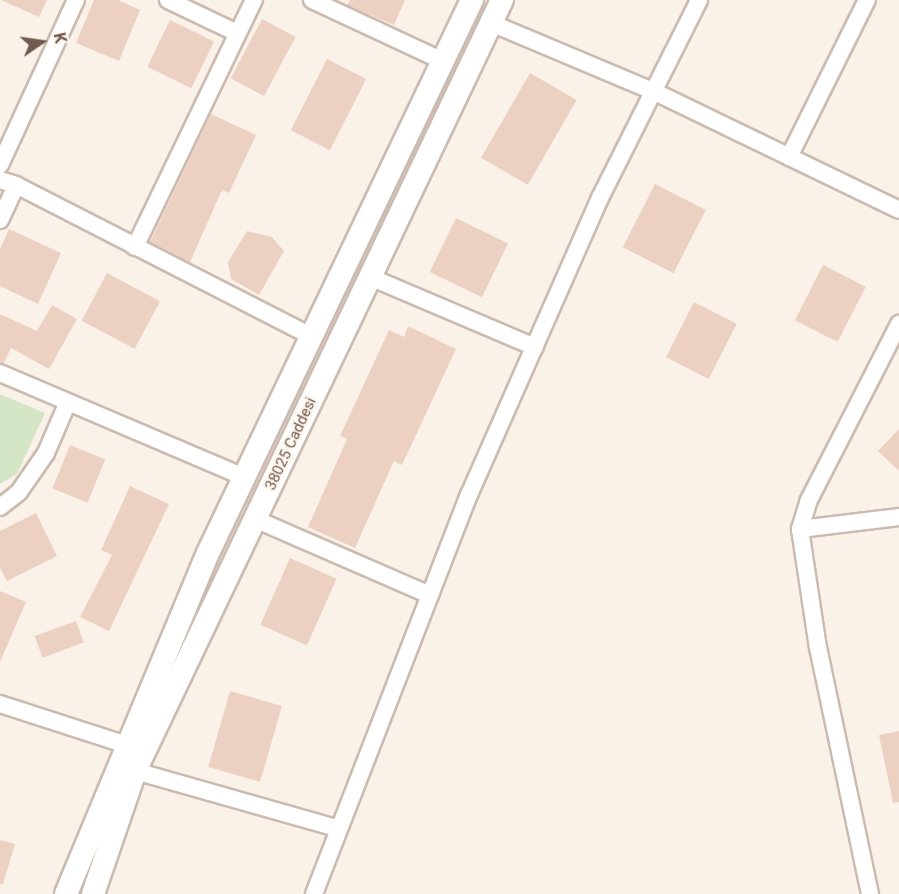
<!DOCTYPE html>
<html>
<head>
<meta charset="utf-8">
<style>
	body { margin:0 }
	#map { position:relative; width:899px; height:894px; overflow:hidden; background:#faf2e8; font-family:Roboto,sans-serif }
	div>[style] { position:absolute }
	.green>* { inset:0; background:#d5e6c7 }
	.building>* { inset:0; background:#ecd1c2; transform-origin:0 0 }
	.roads { filter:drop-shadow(2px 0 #cbbaaf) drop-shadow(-2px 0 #cbbaaf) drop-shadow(0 2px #cbbaaf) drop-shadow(0 -2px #cbbaaf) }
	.minor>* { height:16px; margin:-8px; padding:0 8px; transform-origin:8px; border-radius:8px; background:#fff }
	.secondary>* { height:22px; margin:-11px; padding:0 11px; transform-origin:11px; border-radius:11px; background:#fff }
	span { translate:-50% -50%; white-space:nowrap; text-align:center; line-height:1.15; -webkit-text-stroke:5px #fdf6ee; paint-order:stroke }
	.street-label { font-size:15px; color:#71594e }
	.north { position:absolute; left:12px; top:12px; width:60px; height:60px; -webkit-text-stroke:4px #fdf6ee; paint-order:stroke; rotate:77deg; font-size:16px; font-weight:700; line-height:24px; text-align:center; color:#71594e }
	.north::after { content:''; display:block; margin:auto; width:21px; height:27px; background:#71594e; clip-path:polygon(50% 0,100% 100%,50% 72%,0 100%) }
</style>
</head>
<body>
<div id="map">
	<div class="green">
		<i style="clip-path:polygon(0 394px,45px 413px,17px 474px,0 484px)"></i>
	</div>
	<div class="building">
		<i style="clip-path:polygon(1px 0,47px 0,39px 17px)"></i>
		<i style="clip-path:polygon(94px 0,118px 0,140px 10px,119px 61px,76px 43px)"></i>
		<i style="clip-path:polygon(350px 0,405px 0,394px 25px,347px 5px)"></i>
		<i style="left:262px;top:19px;width:38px;height:67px;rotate:28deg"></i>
		<i style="left:170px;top:20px;width:49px;height:52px;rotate:26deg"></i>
		<i style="left:327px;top:59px;width:44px;height:80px;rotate:27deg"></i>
		<i style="left:530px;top:73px;width:54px;height:98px;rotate:30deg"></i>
		<i style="clip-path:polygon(211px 114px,256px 135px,229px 193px,222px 190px,190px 262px,150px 242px)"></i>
		<i style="left:655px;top:184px;width:57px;height:71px;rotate:27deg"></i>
		<i style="left:456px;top:218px;width:58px;height:60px;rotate:26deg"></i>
		<i style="clip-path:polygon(9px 229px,61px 253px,38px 304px,0 286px,0 249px)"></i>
		<i style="clip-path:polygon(247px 231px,272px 237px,284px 251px,259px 295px,231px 279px,228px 262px)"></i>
		<i style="left:823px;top:265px;width:48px;height:62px;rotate:27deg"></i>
		<i style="left:107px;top:273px;width:60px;height:54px;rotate:28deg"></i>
		<i style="left:694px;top:302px;width:48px;height:62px;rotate:27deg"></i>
		<i style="clip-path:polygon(52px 305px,77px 319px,49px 369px,11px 348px,4px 363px,0 363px,0 314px,37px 331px)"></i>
		<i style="clip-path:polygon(408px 326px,456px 349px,402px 465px,394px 461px,355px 548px,308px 527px,347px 439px,340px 436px,389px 330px,404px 337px)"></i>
		<i style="clip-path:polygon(899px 429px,899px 471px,878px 451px)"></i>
		<i style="left:70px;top:445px;width:38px;height:47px;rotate:22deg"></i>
		<i style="clip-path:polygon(130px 486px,169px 504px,109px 631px,80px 617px,112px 555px,101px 550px)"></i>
		<i style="clip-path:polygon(36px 513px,57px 556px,7px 581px,0 568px,0 531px)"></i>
		<i style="left:290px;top:558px;width:51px;height:73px;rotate:24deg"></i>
		<i style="clip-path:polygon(0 591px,26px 602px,0 662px)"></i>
		<i style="left:76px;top:621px;width:23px;height:44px;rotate:70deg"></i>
		<i style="left:230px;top:691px;width:54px;height:79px;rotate:16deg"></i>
		<i style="clip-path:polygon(899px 731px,899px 802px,893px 803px,879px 735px)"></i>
		<i style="clip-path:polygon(0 840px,15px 844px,3px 884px,0 884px)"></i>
	</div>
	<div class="roads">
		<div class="minor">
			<i style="left:168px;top:0;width:76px;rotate:25.6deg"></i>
			<i style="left:312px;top:0;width:145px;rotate:25deg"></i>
			<i style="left:491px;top:23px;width:176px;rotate:22.8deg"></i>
			<i style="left:653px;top:91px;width:273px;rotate:25.8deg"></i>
			<i style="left:789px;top:157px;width:175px;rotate:-63.6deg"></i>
			<i style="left:0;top:165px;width:182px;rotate:-65.3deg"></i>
			<i style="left:0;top:180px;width:17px;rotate:17deg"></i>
			<i style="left:16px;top:185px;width:331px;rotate:27.1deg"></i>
			<i style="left:0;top:220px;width:38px;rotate:-65deg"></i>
			<i style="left:135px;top:247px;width:274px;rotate:-64.3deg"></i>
			<i style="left:370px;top:277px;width:179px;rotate:23deg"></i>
			<i style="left:0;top:373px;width:265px;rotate:23.1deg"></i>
			<i style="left:0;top:507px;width:24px;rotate:-38deg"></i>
			<i style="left:19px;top:492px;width:47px;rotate:-55.3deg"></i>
			<i style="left:46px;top:453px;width:53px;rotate:-66.8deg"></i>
			<i style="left:255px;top:519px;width:191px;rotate:23.5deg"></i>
			<i style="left:800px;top:529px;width:100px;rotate:-6.9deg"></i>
			<i style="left:0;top:704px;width:133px;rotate:17.9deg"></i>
			<i style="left:135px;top:771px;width:210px;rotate:15.8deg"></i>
			<i style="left:314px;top:894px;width:428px;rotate:-68.8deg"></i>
			<i style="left:469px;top:495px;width:325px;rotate:-66.2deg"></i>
			<i style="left:600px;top:198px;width:221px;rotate:-63.4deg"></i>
			<i style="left:870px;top:894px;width:251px;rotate:-101.9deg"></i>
			<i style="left:818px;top:648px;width:120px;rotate:-98.6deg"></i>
			<i style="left:800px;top:529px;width:30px;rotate:-73deg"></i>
			<i style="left:809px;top:500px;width:198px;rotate:-62.9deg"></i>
		</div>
		<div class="secondary">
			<i style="left:66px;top:894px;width:369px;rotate:-67.4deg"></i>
			<i style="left:208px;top:553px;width:613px;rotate:-64.48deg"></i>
			<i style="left:93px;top:894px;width:130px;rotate:-71.1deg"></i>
			<i style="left:135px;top:771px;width:854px;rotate:-64.55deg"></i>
		</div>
	</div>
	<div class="street-label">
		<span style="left:291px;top:444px;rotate:-65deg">38025 Caddesi</span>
	</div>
	<div class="north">K</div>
</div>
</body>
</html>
